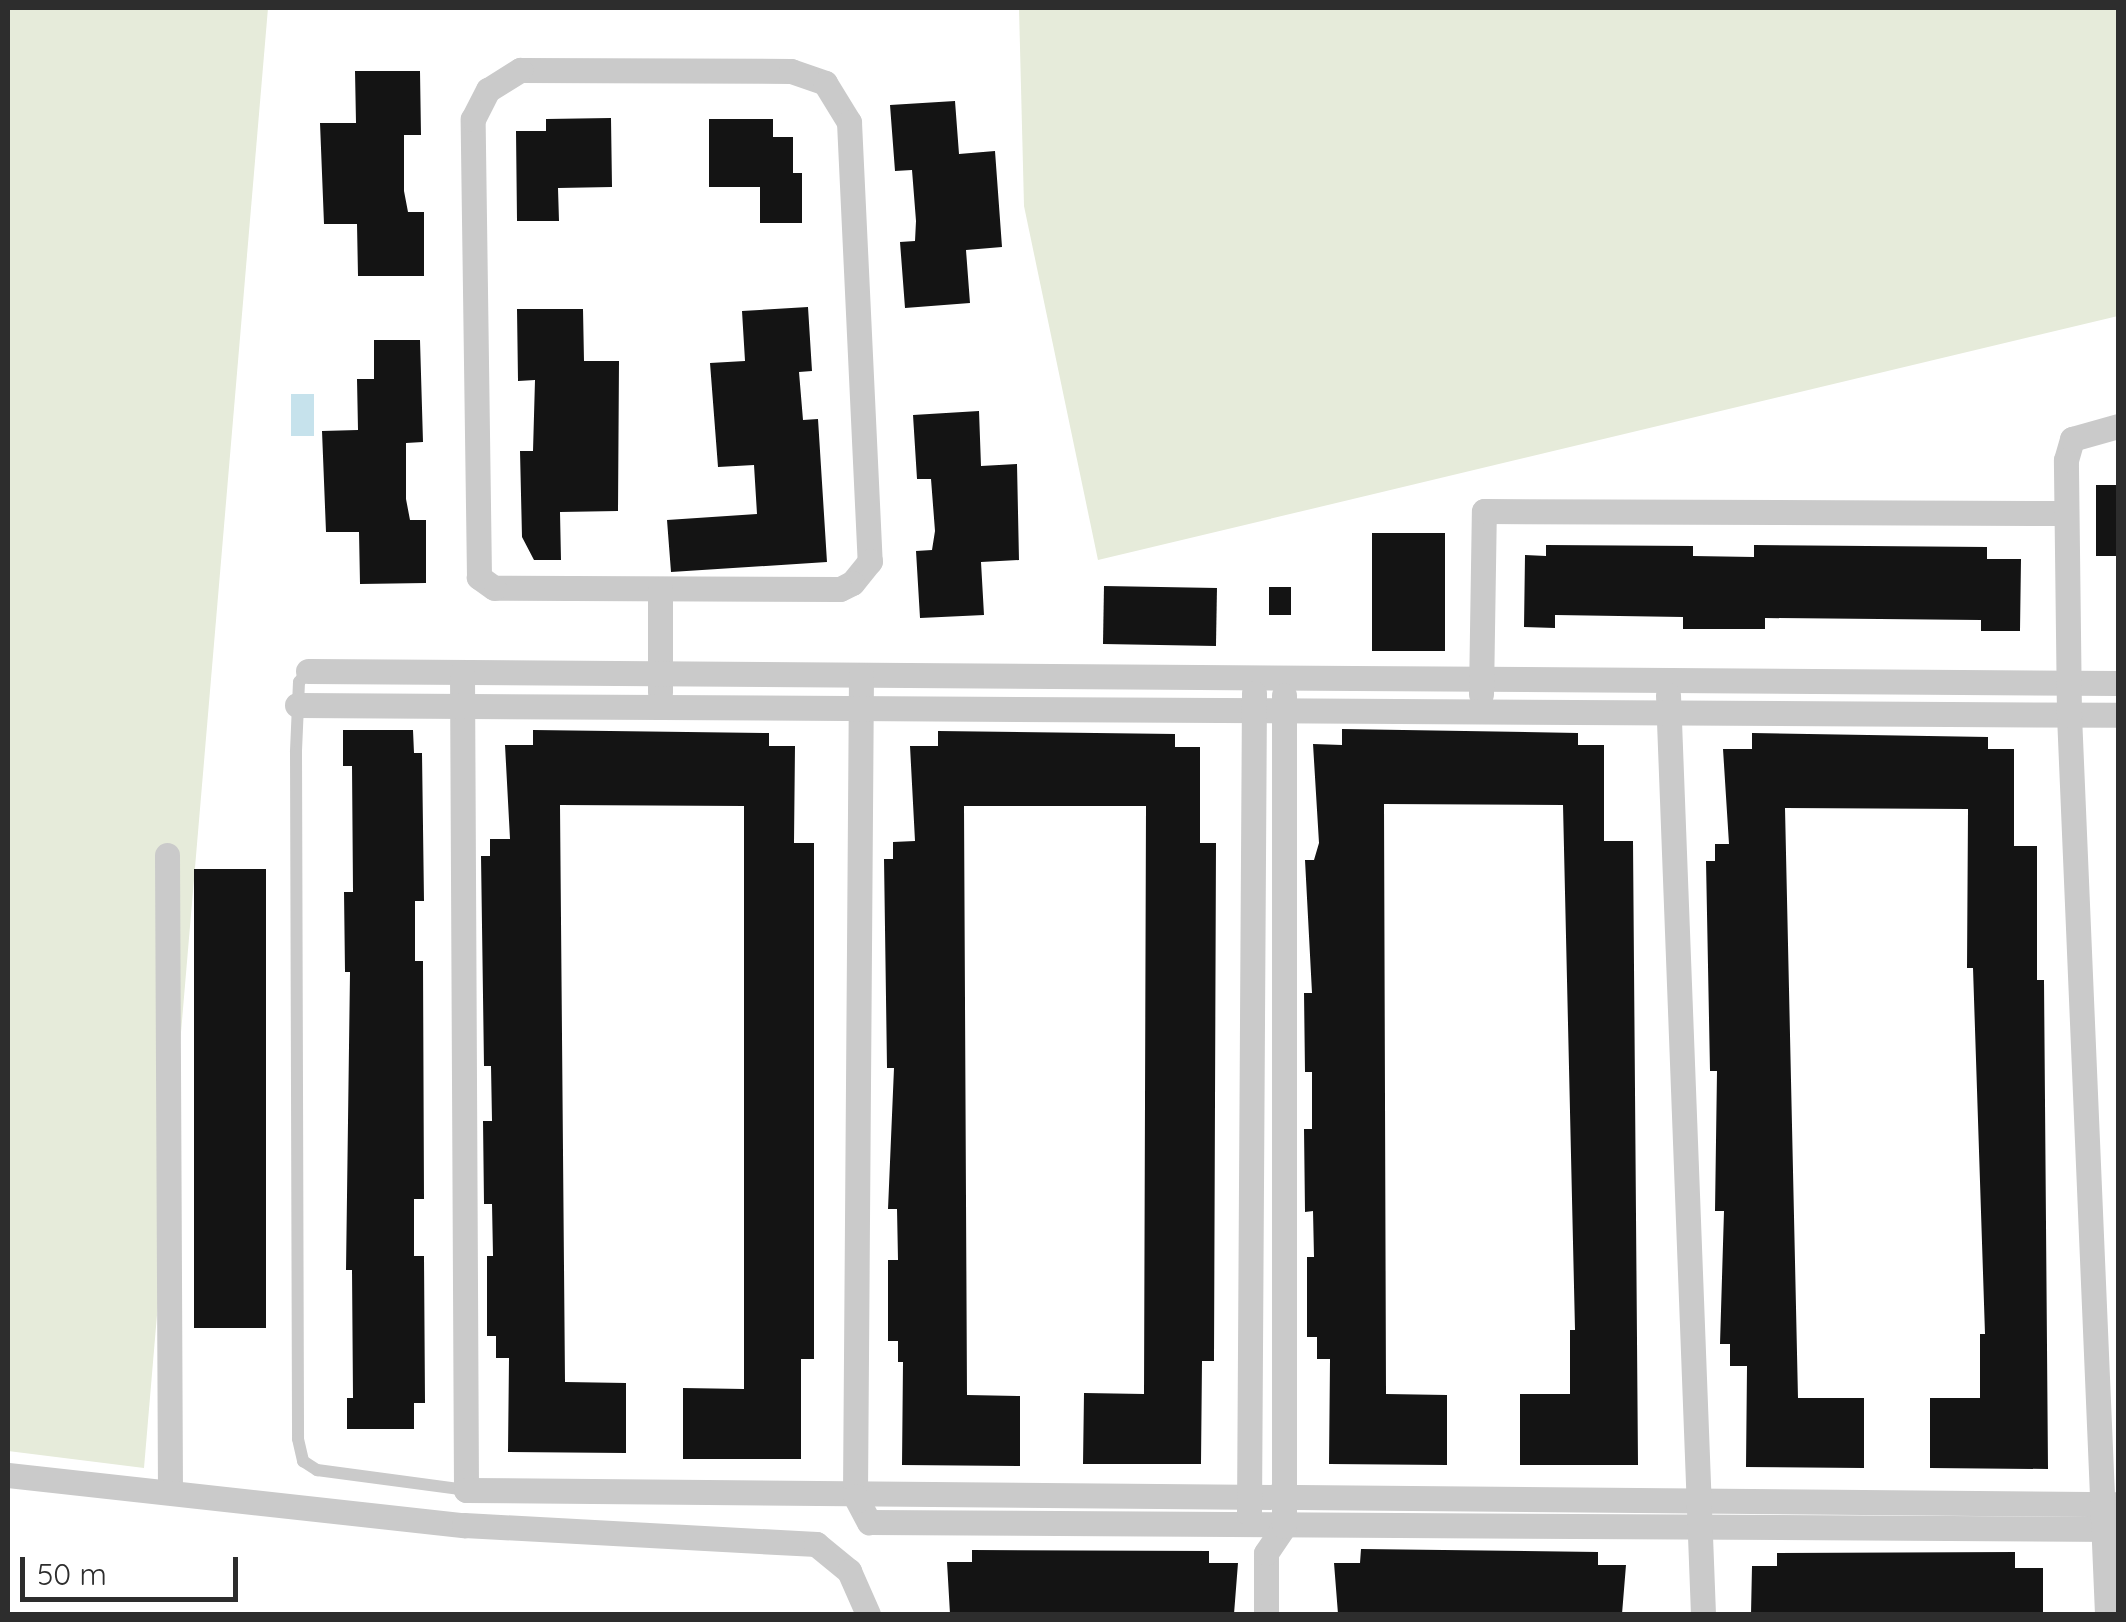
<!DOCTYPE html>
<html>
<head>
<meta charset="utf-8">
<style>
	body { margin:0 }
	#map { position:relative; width:2126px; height:1622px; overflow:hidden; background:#fff; font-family:Quicksand,sans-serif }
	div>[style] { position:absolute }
	.green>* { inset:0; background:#e6ebda }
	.water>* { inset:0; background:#c6e2ec; transform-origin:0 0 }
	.building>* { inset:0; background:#141414; transform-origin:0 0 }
	.lane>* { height:12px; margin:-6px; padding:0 6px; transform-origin:6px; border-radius:6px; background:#cacaca }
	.street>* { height:25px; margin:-12.5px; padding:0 12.5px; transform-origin:12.5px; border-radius:12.5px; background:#cacaca }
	span { translate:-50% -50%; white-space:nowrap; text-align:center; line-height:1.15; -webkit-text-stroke:10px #fff; paint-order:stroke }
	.frame { position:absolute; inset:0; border:10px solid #2d2d2d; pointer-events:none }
	.scale { position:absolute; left:20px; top:1557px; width:218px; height:45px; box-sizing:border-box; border:5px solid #2d2d2d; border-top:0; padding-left:12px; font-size:30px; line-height:35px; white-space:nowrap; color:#2d2d2d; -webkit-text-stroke:8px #fff; paint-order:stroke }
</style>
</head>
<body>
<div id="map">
	<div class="green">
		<i style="clip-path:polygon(8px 8px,268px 8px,144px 1468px,8px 1451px)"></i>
		<i style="clip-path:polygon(1019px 8px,2118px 8px,2118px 316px,1098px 560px,1024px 206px)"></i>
	</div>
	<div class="water">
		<i style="left:291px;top:394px;width:23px;height:42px"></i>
	</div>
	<div class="building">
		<i style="clip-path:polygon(355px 71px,420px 71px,421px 135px,404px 135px,404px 191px,408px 212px,424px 212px,424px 276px,358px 276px,357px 224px,324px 224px,320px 123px,356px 123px)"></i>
		<i style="clip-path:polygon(955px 101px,959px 154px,995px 151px,1002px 247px,966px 250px,970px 303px,905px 308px,900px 242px,915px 241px,916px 221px,912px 170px,895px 171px,890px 105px)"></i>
		<i style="clip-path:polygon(611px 118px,612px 187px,558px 188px,559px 221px,517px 221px,516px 131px,546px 131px,546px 119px)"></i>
		<i style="clip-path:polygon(709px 119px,773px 119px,773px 137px,793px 137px,793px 173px,802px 173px,802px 223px,760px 223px,760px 187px,709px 187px)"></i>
		<i style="clip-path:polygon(808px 307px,812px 371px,799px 372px,803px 420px,818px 419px,827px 562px,671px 572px,667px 520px,757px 514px,754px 465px,718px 467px,710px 363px,745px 361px,742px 311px)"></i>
		<i style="clip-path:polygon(517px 309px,583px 309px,584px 361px,619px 361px,618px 511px,560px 512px,561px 560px,534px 560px,522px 537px,520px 451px,533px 451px,535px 380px,518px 381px)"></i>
		<i style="clip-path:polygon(374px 340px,420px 340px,423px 442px,406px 443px,406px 499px,410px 520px,426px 520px,426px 583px,360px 584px,359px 532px,326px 532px,322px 431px,358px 430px,357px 379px,374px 379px)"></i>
		<i style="clip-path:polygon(979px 411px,981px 466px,1017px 464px,1019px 560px,981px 562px,984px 615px,920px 618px,916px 551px,932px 550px,935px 531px,931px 479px,917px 479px,913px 415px)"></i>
		<i style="left:2118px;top:485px;width:71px;height:22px;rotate:90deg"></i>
		<i style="left:1372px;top:533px;width:73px;height:118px"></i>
		<i style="clip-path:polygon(1546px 545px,1693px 546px,1693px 556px,1754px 557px,1754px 545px,1987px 547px,1987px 559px,2021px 559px,2020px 631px,1981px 631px,1981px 620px,1765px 618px,1765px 629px,1683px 629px,1683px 617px,1555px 615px,1555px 628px,1524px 627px,1525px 555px,1546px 556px)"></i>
		<i style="left:1104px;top:586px;width:113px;height:58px;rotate:1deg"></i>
		<i style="left:1269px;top:587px;width:22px;height:28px"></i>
		<i style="clip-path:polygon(1342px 729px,1578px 733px,1578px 745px,1604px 745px,1604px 841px,1633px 841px,1638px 1465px,1520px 1465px,1520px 1394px,1570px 1394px,1570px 1330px,1575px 1330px,1563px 805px,1384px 804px,1386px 1394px,1447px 1395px,1447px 1465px,1329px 1464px,1330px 1359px,1317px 1359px,1317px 1337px,1307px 1337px,1307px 1257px,1314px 1257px,1313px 1211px,1305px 1212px,1304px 1129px,1312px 1129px,1312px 1072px,1305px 1072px,1304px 993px,1312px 993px,1305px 860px,1314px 860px,1319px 843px,1313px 744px,1342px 745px)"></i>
		<i style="clip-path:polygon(343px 730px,413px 730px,414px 753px,422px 753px,424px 901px,415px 901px,415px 961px,423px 961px,424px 1199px,414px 1199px,414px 1256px,424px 1256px,425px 1403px,414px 1403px,414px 1429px,347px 1429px,347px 1398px,353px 1398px,352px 1270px,346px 1270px,350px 972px,345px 972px,344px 892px,353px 892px,352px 766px,343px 766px)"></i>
		<i style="clip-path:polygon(533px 730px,769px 733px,769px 746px,795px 746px,794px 843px,814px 843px,814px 1359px,801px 1359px,801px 1459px,683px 1459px,683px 1388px,744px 1389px,744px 806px,560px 805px,565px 1382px,626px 1383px,626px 1453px,508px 1452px,509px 1358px,496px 1358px,496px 1336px,487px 1336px,487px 1256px,493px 1256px,492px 1204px,484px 1204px,483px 1121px,492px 1121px,491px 1066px,484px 1066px,481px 856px,490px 856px,490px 839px,510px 839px,505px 745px,533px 745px)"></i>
		<i style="clip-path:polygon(938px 731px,1175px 734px,1175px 747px,1200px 747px,1200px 843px,1216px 843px,1214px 1361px,1202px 1361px,1201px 1464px,1083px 1464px,1084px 1393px,1144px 1394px,1146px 806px,964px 806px,967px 1395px,1020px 1396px,1020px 1466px,902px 1465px,903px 1362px,898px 1362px,898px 1341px,888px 1341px,888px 1260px,898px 1260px,897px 1209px,888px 1209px,894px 1068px,887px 1068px,884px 859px,893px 859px,893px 842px,915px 841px,910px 746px,938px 746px)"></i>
		<i style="clip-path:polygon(1752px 733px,1988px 737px,1988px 749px,2014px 749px,2014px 846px,2037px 846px,2037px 980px,2044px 980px,2048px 1469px,1930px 1468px,1930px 1398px,1980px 1398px,1980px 1334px,1985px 1334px,1973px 968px,1967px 968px,1968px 809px,1785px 808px,1798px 1398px,1864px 1398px,1864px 1468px,1746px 1467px,1747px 1366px,1730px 1366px,1730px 1344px,1720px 1344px,1724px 1211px,1715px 1211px,1717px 1071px,1710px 1071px,1706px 861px,1715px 861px,1715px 844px,1729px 844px,1723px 749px,1752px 749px)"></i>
		<i style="left:194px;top:869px;width:72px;height:459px"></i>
		<i style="clip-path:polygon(1361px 1549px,1598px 1552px,1598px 1565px,1626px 1565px,1622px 1614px,1338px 1614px,1334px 1563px,1360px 1563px)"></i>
		<i style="clip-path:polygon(972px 1550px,1209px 1551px,1209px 1563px,1238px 1563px,1234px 1614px,950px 1614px,947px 1562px,972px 1562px)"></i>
		<i style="clip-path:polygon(2015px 1552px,2015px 1568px,2043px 1568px,2043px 1614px,1751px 1614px,1752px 1566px,1777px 1566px,1777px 1553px)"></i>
	</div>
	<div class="lane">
		<i style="left:308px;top:671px;width:14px;rotate:129deg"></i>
		<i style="left:299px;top:682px;width:70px;rotate:92.5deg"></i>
		<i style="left:296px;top:752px;width:687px;rotate:89.83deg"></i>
		<i style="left:298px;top:1439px;width:23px;rotate:77deg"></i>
		<i style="left:303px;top:1461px;width:17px;rotate:33deg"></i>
		<i style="left:317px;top:1470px;width:150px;rotate:7.6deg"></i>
	</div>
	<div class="street">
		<i style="left:520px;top:70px;width:271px;rotate:0.2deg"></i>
		<i style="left:791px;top:71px;width:36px;rotate:19deg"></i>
		<i style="left:825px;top:83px;width:46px;rotate:58.4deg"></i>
		<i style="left:849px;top:122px;width:440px;rotate:87.3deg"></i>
		<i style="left:870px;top:561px;width:28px;rotate:129deg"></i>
		<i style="left:852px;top:583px;width:13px;rotate:153deg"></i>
		<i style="left:840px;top:589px;width:346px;rotate:-179.8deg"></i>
		<i style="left:494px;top:588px;width:19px;rotate:-144deg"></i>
		<i style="left:479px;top:577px;width:458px;rotate:-90.8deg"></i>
		<i style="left:473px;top:119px;width:33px;rotate:-63deg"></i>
		<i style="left:488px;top:90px;width:38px;rotate:-32deg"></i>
		<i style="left:660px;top:589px;width:103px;rotate:90deg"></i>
		<i style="left:308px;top:671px;width:1810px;rotate:0.38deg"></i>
		<i style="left:462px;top:672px;width:818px;rotate:89.72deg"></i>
		<i style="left:466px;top:1490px;width:1652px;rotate:0.49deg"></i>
		<i style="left:861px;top:675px;width:821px;rotate:90.42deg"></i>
		<i style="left:855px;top:1496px;width:30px;rotate:62deg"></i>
		<i style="left:869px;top:1522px;width:1249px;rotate:0.32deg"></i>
		<i style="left:1481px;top:694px;width:183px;rotate:-89.1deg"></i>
		<i style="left:1484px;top:511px;width:581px;rotate:0.2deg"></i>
		<i style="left:1668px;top:695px;width:920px;rotate:87.82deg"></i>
		<i style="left:297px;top:705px;width:1821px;rotate:0.31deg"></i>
		<i style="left:167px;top:855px;width:636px;rotate:89.73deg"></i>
		<i style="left:8px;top:1475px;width:459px;rotate:6.3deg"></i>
		<i style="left:464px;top:1525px;width:353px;rotate:3.1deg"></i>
		<i style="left:816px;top:1544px;width:43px;rotate:39.3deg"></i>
		<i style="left:849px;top:1571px;width:47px;rotate:66.2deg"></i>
		<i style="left:1249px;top:1513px;width:820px;rotate:-89.65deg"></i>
		<i style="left:1266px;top:1614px;width:61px;rotate:-90deg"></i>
		<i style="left:1266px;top:1553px;width:32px;rotate:-56deg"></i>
		<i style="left:1284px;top:1526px;width:831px;rotate:-90deg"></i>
		<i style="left:2107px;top:1614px;width:900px;rotate:-92.42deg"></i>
		<i style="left:2069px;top:715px;width:255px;rotate:-90.7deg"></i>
		<i style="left:2066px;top:460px;width:22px;rotate:-74deg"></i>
		<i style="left:2072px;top:439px;width:48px;rotate:-15.8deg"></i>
	</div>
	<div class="frame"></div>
	<div class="scale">50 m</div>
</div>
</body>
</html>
